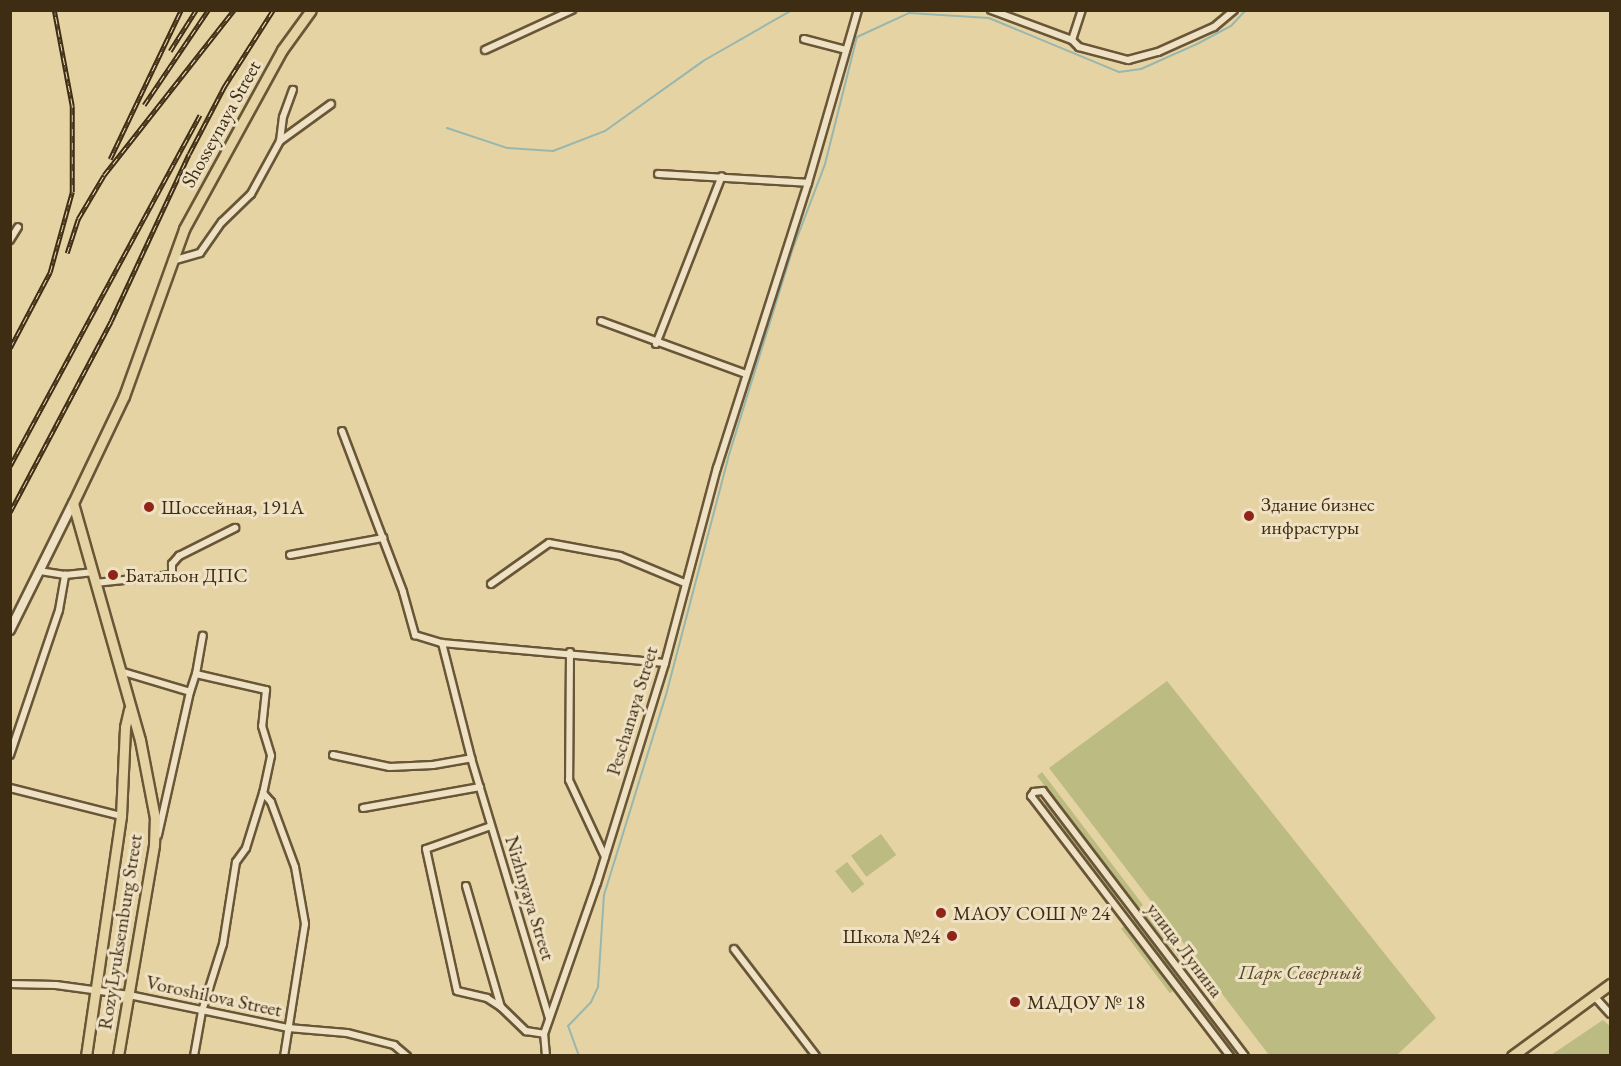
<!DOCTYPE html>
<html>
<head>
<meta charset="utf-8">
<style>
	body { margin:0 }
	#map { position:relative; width:1621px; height:1066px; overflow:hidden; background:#e6d3a4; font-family:"EB Garamond",serif }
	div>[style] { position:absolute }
	.green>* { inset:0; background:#bbbb82; transform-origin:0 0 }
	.stream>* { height:2px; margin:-1px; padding:0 1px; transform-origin:1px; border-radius:1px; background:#97b7ae }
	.roads { filter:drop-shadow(2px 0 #685637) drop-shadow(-2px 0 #685637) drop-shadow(0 2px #685637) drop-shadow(0 -2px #685637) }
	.street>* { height:6px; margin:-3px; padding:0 3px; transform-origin:3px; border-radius:3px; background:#efe2c4 }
	.secondary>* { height:8px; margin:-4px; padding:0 4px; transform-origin:4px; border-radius:4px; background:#efe2c4 }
	.primary>* { height:9px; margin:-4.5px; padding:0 4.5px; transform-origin:4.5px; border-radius:4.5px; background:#e6d3a4 }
	.rail>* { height:4.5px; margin-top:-2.25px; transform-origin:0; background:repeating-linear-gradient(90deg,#efe2c4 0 7px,#3e2c13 0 14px); box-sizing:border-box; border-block:2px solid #3e2c13 }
	.dots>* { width:16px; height:16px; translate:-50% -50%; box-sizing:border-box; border:3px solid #efe2c4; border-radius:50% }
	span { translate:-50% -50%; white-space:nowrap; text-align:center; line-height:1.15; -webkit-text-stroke:6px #efe2c4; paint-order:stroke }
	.street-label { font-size:20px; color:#3e2c13 }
	.poi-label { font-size:20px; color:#3e2c13 }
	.left { translate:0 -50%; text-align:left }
	.right { translate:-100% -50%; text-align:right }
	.park-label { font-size:20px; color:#574929; font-style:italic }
	.frame { position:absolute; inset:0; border:12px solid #3e2c13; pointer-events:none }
</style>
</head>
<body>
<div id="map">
	<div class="green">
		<i style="clip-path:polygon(1167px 681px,1436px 1018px,1397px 1055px,1269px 1055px,1049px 768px)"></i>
		<i style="clip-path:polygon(1042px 772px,1143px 905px,1139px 908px,1037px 776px)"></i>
		<i style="clip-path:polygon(1047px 803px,1120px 897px,1117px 899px,1045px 805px)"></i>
		<i style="left:881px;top:834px;width:26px;height:37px;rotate:54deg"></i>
		<i style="left:847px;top:862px;width:28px;height:15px;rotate:52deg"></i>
		<i style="clip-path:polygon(1146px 909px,1209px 989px,1210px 995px,1142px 913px)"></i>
		<i style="left:1135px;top:919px;width:171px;height:4px;rotate:53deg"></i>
		<i style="left:1126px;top:925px;width:81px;height:6px;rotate:53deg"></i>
		<i style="clip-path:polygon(1603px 1020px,1610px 1026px,1610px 1055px,1551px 1055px)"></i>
	</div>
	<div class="stream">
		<i style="left:875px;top:10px;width:1px"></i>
		<i style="left:447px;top:128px;width:63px;rotate:18.4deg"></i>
		<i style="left:507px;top:148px;width:46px;rotate:3.7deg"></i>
		<i style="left:553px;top:151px;width:56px;rotate:-21deg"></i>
		<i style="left:605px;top:131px;width:120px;rotate:-35.5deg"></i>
		<i style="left:703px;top:61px;width:103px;rotate:-29.8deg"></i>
		<i style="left:579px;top:1056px;width:32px;rotate:-110deg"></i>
		<i style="left:568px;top:1026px;width:33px;rotate:-46deg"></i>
		<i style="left:591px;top:1002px;width:17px;rotate:-65deg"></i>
		<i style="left:598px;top:987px;width:92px;rotate:-86.3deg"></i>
		<i style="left:604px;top:895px;width:209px;rotate:-72.8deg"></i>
		<i style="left:666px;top:695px;width:245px;rotate:-75.3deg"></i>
		<i style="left:728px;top:458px;width:217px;rotate:-72.8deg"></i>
		<i style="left:792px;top:251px;width:93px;rotate:-69.2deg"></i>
		<i style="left:825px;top:164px;width:131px;rotate:-75.9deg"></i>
		<i style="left:857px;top:37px;width:57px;rotate:-24.8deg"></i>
		<i style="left:909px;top:13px;width:80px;rotate:3.6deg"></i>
		<i style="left:989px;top:18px;width:141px;rotate:22.6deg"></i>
		<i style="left:1119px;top:72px;width:22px;rotate:-8deg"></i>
		<i style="left:1141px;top:69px;width:61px;rotate:-24.1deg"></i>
		<i style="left:1197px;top:44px;width:38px;rotate:-28deg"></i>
		<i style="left:1231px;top:26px;width:22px;rotate:-47deg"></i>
	</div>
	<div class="roads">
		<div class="street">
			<i style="left:991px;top:10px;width:86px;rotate:20.3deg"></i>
			<i style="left:1072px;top:40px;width:10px;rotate:45deg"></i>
			<i style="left:1079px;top:47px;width:51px;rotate:14.9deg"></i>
			<i style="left:1128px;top:60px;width:31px;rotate:-15deg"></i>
			<i style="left:1158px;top:52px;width:61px;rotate:-24.1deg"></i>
			<i style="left:1214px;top:27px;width:26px;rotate:-40deg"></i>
			<i style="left:804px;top:39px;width:43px;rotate:14.7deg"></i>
			<i style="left:1072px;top:40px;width:32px;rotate:-72deg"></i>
			<i style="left:485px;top:50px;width:96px;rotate:-24.7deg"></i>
			<i style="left:280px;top:141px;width:63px;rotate:-36deg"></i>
			<i style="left:658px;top:174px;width:150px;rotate:3.4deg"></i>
			<i style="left:10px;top:240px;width:15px;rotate:-58deg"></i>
			<i style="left:172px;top:261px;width:29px;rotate:-16deg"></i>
			<i style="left:200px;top:253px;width:38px;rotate:-55deg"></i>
			<i style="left:222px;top:222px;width:40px;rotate:-44deg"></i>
			<i style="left:251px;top:194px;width:60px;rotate:-61.3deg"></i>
			<i style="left:280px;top:141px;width:24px;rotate:-83deg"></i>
			<i style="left:283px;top:117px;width:29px;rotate:-70deg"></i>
			<i style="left:601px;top:321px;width:154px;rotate:20.1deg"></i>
			<i style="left:656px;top:344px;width:180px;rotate:-68.6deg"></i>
			<i style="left:342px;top:431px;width:172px;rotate:69.2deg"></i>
			<i style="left:403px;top:592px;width:45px;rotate:74.4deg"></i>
			<i style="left:415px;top:635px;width:28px;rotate:17deg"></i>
			<i style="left:442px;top:643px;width:119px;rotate:75.8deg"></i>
			<i style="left:471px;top:758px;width:271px;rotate:73.3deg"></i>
			<i style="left:290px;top:555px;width:95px;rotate:-10.4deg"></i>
			<i style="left:65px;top:575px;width:27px;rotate:-6deg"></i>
			<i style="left:95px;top:583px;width:77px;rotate:-5.9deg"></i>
			<i style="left:172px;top:575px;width:11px;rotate:-90deg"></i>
			<i style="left:172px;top:564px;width:11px;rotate:-49deg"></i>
			<i style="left:179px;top:556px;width:63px;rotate:-26.6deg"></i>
			<i style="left:491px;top:584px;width:71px;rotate:-35.3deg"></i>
			<i style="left:549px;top:543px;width:72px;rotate:10.4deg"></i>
			<i style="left:620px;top:556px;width:70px;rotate:22.6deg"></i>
			<i style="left:442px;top:643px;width:224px;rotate:5.1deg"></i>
			<i style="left:570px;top:652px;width:128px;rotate:90.4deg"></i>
			<i style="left:569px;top:780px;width:85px;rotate:64.9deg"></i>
			<i style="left:120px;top:671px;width:73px;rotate:16.7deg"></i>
			<i style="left:190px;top:692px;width:19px;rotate:-72deg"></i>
			<i style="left:196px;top:674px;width:72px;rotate:12.9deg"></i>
			<i style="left:266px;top:690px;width:36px;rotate:96deg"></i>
			<i style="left:262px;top:726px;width:31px;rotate:73deg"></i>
			<i style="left:271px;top:756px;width:38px;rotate:102deg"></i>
			<i style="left:263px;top:793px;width:12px;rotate:48deg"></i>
			<i style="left:271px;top:802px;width:69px;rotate:69.7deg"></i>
			<i style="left:295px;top:867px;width:58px;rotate:80deg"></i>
			<i style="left:305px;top:924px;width:134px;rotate:99deg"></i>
			<i style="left:196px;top:674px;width:39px;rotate:-80deg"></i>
			<i style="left:10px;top:755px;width:153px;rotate:-71.3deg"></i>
			<i style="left:59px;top:610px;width:36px;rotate:-80deg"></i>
			<i style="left:65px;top:575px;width:25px;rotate:-171deg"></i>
			<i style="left:333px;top:755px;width:58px;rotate:11.9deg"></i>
			<i style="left:390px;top:767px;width:43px;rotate:-2.7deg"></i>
			<i style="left:433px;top:765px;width:39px;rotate:-10deg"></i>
			<i style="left:10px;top:788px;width:114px;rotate:14.2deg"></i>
			<i style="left:363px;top:808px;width:119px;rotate:-10.2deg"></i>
			<i style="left:491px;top:826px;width:69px;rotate:160.5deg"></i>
			<i style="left:426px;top:849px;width:145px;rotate:77.7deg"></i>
			<i style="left:457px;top:991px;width:31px;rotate:13deg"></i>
			<i style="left:487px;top:998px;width:17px;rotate:33deg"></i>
			<i style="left:158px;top:835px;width:147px;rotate:-77.4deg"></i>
			<i style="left:466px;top:886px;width:126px;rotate:73.9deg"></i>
			<i style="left:501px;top:1007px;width:35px;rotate:44deg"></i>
			<i style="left:526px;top:1031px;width:18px;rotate:9deg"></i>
			<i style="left:734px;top:949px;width:135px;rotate:52.5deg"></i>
			<i style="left:10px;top:984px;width:46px;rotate:1.2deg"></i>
			<i style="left:56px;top:985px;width:74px;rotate:7.8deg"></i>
			<i style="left:129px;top:995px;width:162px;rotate:11.7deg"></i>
			<i style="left:288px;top:1028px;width:59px;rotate:4.8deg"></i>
			<i style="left:347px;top:1033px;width:49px;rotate:14.3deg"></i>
			<i style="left:394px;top:1045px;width:17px;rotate:40deg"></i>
			<i style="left:1594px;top:996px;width:24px;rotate:48deg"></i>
			<i style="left:194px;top:1056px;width:46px;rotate:-79.9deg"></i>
			<i style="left:202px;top:1011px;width:70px;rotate:-72.6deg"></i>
			<i style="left:223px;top:944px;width:83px;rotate:-81deg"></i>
			<i style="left:236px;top:862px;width:17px;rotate:-54deg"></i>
			<i style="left:246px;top:848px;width:58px;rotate:-72.8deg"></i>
			<i style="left:546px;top:1056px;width:22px;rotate:-95deg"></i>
			<i style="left:544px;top:1034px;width:160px;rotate:-70.7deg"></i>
			<i style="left:597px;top:883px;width:230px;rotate:-72.8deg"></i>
			<i style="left:665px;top:663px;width:202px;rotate:-75.1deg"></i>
			<i style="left:717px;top:468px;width:299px;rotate:-72.3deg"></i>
			<i style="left:808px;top:183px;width:180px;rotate:-73.9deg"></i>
			<i style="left:1230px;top:1056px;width:327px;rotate:-127.4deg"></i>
			<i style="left:1031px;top:796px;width:5px;rotate:-53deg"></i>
			<i style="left:1034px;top:792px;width:9px;rotate:-6deg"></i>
			<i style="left:1043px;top:791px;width:333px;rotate:52.7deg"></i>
		</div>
		<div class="secondary">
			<i style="left:10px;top:630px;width:142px;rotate:-63.6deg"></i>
		</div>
		<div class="primary">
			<i style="left:86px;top:1056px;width:243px;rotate:-81.7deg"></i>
			<i style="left:121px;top:816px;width:89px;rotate:-87.4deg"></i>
			<i style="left:125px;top:727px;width:18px;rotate:-77deg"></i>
			<i style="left:118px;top:1056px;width:214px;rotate:-80.3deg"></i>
			<i style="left:154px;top:845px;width:27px;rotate:-88deg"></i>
			<i style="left:155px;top:818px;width:79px;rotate:-100.9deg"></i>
			<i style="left:140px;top:740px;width:246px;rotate:-105.8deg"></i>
			<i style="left:73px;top:503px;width:119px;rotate:-64.5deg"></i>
			<i style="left:124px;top:396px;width:177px;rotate:-70.2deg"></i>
			<i style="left:184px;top:229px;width:204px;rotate:-61.3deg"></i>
			<i style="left:282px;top:50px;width:49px;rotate:-54.1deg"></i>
			<i style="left:1512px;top:1056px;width:122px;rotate:-36.3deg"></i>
		</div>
	</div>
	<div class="rail">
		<i style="left:170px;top:51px;width:49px;rotate:-57.6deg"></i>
		<i style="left:144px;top:105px;width:115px;rotate:-56deg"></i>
		<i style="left:110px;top:159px;width:165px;rotate:-64.5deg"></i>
		<i style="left:67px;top:253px;width:36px;rotate:-72deg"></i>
		<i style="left:78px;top:219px;width:51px;rotate:-59.4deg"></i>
		<i style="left:104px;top:175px;width:210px;rotate:-51.8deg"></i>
		<i style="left:10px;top:348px;width:86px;rotate:-62.2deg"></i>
		<i style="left:50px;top:272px;width:83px;rotate:-74.6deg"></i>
		<i style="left:72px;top:192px;width:86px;rotate:-90deg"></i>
		<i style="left:72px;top:106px;width:98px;rotate:-100.6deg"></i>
		<i style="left:10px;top:466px;width:399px;rotate:-61.6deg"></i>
		<i style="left:10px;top:512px;width:216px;rotate:-62.1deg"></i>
		<i style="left:111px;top:321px;width:184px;rotate:-65deg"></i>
		<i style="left:189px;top:154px;width:76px;rotate:-62.4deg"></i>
		<i style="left:224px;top:87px;width:91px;rotate:-57.5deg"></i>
	</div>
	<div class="dots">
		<i style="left:149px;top:507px;background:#8f2418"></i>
		<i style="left:1249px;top:516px;background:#8f2418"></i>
		<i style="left:113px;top:575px;background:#8f2418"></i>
		<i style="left:941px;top:913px;background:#8f2418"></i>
		<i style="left:952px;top:936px;background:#8f2418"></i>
		<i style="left:1015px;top:1002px;background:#8f2418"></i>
	</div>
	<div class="street-label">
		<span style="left:221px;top:124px;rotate:-61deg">Shosseynaya Street</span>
		<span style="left:632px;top:711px;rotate:-73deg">Peschanaya Street</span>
		<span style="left:530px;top:898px;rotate:73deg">Nizhnyaya Street</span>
		<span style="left:120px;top:932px;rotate:-81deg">Rozy Lyuksemburg Street</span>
		<span style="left:1185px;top:950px;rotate:53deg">улица Лунина</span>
		<span style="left:214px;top:996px;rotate:12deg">Voroshilova Street</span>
	</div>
	<div class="poi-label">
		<span class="left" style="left:1261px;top:516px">Здание бизнес<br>инфрастуры</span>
		<span class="left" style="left:161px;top:507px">Шоссейная, 191А</span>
		<span class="left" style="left:125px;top:575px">Батальон ДПС</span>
		<span class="left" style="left:953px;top:913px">МАОУ СОШ № 24</span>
		<span class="right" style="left:940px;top:936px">Школа №24</span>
		<span class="left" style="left:1027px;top:1002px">МАДОУ № 18</span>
	</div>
	<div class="park-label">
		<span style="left:1300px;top:972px">Парк Северный</span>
	</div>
	<div class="frame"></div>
</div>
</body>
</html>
